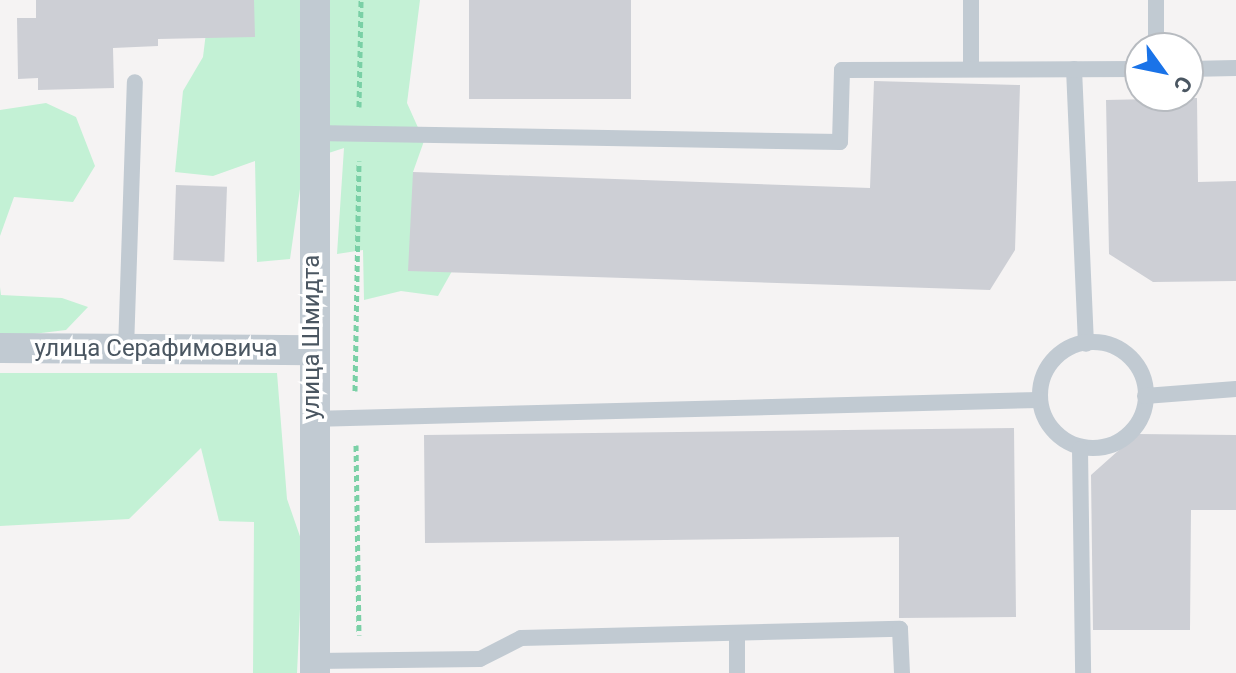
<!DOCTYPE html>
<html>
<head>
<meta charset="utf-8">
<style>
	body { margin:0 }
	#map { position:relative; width:1236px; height:673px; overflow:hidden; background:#f5f3f3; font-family:Roboto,sans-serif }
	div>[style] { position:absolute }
	.green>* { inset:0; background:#c3f1d5 }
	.building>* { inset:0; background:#cdcfd5; transform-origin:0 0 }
	.path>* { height:5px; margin-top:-2.5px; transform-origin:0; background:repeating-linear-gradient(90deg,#7ad0a6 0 6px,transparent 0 10px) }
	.service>* { height:16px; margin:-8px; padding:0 8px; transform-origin:8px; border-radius:8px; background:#c1cad2 }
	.service>.ring { margin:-8px; padding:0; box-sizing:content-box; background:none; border:16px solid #c1cad2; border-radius:50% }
	.minor>* { height:30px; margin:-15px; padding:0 15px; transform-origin:15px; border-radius:15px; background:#c1cad2 }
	span { translate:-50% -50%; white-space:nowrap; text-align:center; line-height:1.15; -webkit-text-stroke:7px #fff; paint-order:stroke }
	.street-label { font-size:24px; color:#4a5661 }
	.north { position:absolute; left:1124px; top:32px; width:80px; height:80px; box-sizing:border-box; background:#fff; border:2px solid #b7bbc0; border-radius:50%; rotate:123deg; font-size:22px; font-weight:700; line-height:32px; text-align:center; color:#4a5661 }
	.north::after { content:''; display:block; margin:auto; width:28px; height:36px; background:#1a73e8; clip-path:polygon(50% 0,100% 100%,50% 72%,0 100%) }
</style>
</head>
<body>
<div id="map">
	<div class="green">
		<i style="clip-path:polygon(210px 0,420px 0,407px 103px,424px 141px,413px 172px,456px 264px,438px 296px,401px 291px,364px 300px,363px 250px,337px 254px,344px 148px,304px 161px,290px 259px,257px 262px,255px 161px,213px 176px,175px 172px,183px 91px,203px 57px)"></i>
		<i style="clip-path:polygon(46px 103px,76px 117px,95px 166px,73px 202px,14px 197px,0 236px,0 110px)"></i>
		<i style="clip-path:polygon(0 287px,1px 295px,62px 298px,88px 307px,66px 330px,0 338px)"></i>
		<i style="clip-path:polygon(0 373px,277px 373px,287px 499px,303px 545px,297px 673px,253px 673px,254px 522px,219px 521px,201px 448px,129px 519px,0 526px)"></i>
	</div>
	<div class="building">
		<i style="clip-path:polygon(36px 0,254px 0,255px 37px,158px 39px,158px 46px,113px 48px,114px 88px,38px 90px,38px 78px,18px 79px,17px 18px,36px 18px)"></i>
		<i style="left:469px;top:0;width:162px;height:99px"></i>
		<i style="clip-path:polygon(874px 81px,1020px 85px,1015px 250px,990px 290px,408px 271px,413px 172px,870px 188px)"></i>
		<i style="clip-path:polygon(1197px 98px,1198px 182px,1236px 181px,1236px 281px,1153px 282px,1109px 254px,1106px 100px)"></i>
		<i style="left:176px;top:185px;width:51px;height:75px;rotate:2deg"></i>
		<i style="clip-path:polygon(1014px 428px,1016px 617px,899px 618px,899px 537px,425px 543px,424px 435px)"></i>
		<i style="clip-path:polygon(1137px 434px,1236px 435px,1236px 510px,1191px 510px,1190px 630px,1093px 630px,1091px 475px)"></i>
	</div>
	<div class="path">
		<i style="left:359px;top:107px;width:107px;rotate:-88.9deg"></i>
		<i style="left:355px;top:391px;width:230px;rotate:-89deg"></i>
		<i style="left:356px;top:445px;width:190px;rotate:89.1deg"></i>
	</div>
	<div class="service">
		<i style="left:1156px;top:0;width:48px;rotate:90deg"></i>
		<i style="left:971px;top:69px;width:69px;rotate:-90deg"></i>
		<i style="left:1074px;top:69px;width:275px;rotate:87.5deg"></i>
		<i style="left:1188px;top:69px;width:48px;rotate:-1.2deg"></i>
		<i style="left:314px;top:133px;width:526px;rotate:0.98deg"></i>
		<i style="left:840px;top:142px;width:72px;rotate:-88.4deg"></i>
		<i style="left:842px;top:70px;width:298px;rotate:-0.2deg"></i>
		<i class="ring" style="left:1040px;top:342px;width:90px;height:90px"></i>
		<i style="left:126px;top:349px;width:267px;rotate:-88.1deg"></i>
		<i style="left:1145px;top:396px;width:91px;rotate:-4.4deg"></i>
		<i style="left:312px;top:419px;width:728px;rotate:-1.5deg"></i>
		<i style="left:1080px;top:449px;width:224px;rotate:89.2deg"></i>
		<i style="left:737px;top:637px;width:36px;rotate:90deg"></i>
		<i style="left:315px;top:661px;width:165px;rotate:-0.7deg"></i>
		<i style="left:480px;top:659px;width:46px;rotate:-27.1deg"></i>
		<i style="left:521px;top:638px;width:379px;rotate:-1.4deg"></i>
		<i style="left:900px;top:629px;width:44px;rotate:87.4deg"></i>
	</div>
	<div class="minor">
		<i style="left:315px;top:0;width:673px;rotate:90deg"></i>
		<i style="left:0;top:348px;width:312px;rotate:0.4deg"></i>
	</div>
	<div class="street-label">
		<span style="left:312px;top:337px;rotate:-90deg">улица Шмидта</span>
		<span style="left:156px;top:349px">улица Серафимовича</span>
	</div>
	<div class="north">С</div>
</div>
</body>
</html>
